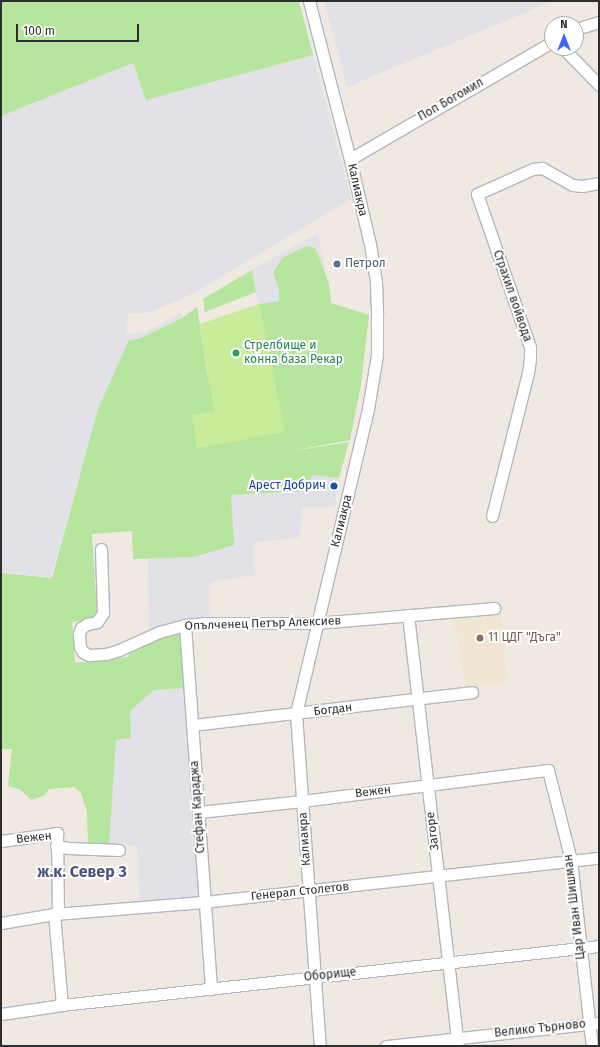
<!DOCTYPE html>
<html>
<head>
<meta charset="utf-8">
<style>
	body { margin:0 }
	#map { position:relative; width:600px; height:1047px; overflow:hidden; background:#efe9e1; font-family:"Fira Sans",sans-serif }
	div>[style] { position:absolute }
	.industrial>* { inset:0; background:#e3e1e8 }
	.education>* { inset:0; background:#f0e6d1 }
	.green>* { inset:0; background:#b6e59e }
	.pitch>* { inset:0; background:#c9ec9a }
	.roads { filter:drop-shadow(1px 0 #b4b7c1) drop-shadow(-1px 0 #b4b7c1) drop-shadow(0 1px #b4b7c1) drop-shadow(0 -1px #b4b7c1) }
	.minor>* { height:11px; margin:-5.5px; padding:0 5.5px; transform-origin:5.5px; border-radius:5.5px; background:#fff }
	.dots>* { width:11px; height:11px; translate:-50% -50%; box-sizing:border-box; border:2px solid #fff; border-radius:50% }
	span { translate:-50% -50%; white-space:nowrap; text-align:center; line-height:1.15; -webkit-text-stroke:4px #fff; paint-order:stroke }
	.street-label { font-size:12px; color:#2e2e2e }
	.service-label { font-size:12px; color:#4e5e75 }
	.left { translate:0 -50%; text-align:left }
	.leisure-label { font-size:12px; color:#27864d }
	.transit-label { font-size:12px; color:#164399 }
	.right { translate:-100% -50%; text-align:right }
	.education-label { font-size:12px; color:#785e54 }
	.district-label { font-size:16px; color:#4d5680; font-weight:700 }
	.frame { position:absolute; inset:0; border:2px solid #2e2e2e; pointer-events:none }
	.north { position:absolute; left:544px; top:16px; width:40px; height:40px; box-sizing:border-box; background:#fff; border:1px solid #ababab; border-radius:50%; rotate:0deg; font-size:11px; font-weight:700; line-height:16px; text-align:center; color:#2e2e2e }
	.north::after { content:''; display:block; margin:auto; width:14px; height:18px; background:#4264fb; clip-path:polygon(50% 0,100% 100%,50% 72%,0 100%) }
	.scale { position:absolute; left:16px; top:24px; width:123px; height:18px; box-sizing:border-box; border:2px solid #2e2e2e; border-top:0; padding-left:5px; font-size:12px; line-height:14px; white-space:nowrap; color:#2e2e2e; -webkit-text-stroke:3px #fff; paint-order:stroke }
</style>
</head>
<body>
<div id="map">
	<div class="industrial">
		<i style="clip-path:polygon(324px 1px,553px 1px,347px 87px)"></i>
		<i style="clip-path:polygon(313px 55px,351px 199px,192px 294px,151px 312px,128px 314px,126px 334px,146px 332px,182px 312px,187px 450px,278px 403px,252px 270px,318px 233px,331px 303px,369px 315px,361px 384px,350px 440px,192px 468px,79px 477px,51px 577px,1px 572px,1px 116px,133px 63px,146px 100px)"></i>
		<i style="clip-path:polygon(313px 475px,339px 478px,335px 507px,302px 507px,300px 537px,253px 543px,255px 575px,210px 582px,211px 619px,175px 622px,149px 631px,148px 558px,194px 557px,231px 495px,303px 491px)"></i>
		<i style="clip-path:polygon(185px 688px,189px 732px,192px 820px,199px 897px,140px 901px,137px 845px,109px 846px,116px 740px,131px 738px,130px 711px,154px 690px)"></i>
	</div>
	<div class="education">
		<i style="clip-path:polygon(501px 613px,507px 683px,465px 687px,461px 659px,452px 617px)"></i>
	</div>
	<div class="green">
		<i style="clip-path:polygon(1px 1px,299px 1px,313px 55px,146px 100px,133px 63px,1px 116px)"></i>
		<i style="clip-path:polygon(307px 246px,315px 248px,321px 262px,329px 284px,331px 303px,369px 315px,361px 384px,350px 440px,286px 452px,349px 442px,339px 478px,313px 475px,303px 491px,231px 495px,234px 545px,194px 557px,133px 559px,132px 531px,92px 534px,97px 613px,90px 620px,72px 622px,75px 663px,128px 657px,130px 651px,150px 642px,175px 632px,182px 632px,186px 688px,154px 690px,130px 711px,131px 738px,116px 740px,109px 846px,93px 845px,88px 842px,87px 812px,81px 793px,74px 787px,49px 789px,44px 796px,31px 800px,21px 790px,8px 786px,12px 749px,1px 749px,1px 573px,52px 578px,98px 409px,129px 340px,138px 339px,160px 329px,182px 318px,197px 307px,208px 376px,278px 403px,259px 304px,279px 301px,279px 289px,273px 272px,282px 258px)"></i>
		<i style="clip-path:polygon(252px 270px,256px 292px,205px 312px,203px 299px)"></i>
	</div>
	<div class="pitch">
		<i style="clip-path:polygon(259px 304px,285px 432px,197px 448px,192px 415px,214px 411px,200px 324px)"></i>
	</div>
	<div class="roads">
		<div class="minor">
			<i style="left:309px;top:1px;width:163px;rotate:75.5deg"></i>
			<i style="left:350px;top:159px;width:87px;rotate:76.8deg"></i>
			<i style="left:370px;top:244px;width:38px;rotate:81deg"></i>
			<i style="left:376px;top:282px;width:33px;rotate:88deg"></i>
			<i style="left:377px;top:315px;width:40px;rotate:90deg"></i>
			<i style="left:377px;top:355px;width:55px;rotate:99.5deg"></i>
			<i style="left:368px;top:409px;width:313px;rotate:103.3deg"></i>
			<i style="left:296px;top:714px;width:333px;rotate:85.9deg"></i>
			<i style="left:576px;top:29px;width:24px;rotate:-17deg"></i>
			<i style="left:563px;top:48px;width:52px;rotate:45.8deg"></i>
			<i style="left:350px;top:159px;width:233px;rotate:-30.1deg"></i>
			<i style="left:492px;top:516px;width:147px;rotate:-75.9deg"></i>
			<i style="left:528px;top:373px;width:14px;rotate:-82deg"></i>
			<i style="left:530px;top:359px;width:12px;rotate:-90deg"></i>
			<i style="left:530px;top:347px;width:162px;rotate:-109.1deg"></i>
			<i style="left:477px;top:194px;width:61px;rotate:-24.1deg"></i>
			<i style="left:533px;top:169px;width:9px;rotate:-6deg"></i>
			<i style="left:542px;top:168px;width:35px;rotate:29deg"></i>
			<i style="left:573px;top:185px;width:9px;rotate:6deg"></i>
			<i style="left:582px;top:186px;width:17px;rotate:-10deg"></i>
			<i style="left:101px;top:549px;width:64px;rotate:88.2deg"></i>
			<i style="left:103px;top:613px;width:11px;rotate:124deg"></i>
			<i style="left:97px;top:622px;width:10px;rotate:169deg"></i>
			<i style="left:87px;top:624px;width:7px;rotate:146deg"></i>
			<i style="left:81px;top:628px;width:6px;rotate:108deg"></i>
			<i style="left:79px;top:634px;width:13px;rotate:86deg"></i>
			<i style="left:80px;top:647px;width:6px;rotate:59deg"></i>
			<i style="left:83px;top:652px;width:7px;rotate:27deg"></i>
			<i style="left:89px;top:655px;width:17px;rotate:-3deg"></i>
			<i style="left:106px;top:654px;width:14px;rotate:-17deg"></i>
			<i style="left:119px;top:650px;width:44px;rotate:-24.2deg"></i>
			<i style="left:159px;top:632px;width:27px;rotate:-15deg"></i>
			<i style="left:185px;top:625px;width:18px;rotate:-6deg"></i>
			<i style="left:203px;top:623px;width:114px"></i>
			<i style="left:317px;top:623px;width:178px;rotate:-4.8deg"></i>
			<i style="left:408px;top:615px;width:434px;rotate:83.4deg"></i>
			<i style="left:185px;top:625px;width:365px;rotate:85.9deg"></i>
			<i style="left:193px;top:725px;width:281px;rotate:-6.7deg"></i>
			<i style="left:199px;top:812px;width:104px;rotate:-6.1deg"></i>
			<i style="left:302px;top:801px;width:248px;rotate:-7.2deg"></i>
			<i style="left:548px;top:770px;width:93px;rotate:75.7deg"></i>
			<i style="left:571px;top:860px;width:187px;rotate:83.6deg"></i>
			<i style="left:1px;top:841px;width:57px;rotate:-8.1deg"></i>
			<i style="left:57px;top:833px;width:81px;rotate:89.3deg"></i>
			<i style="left:56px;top:846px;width:13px;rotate:9deg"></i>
			<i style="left:69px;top:848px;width:50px;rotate:2.3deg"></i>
			<i style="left:54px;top:914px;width:91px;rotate:85deg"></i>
			<i style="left:1px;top:923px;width:54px;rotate:-9.6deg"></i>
			<i style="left:54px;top:914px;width:150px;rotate:-4.6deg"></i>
			<i style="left:204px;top:902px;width:397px;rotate:-6.4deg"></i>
			<i style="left:1px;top:1014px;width:62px;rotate:-8.4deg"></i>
			<i style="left:62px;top:1005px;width:540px;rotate:-6.27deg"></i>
			<i style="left:386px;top:1046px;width:214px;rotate:-6.2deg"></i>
		</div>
	</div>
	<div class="dots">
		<i style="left:337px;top:264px;background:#5c6f8a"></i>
		<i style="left:236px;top:353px;background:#2e9e5b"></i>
		<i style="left:334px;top:486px;background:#1a4fb4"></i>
		<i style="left:480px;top:638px;background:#8d6e63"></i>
	</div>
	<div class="street-label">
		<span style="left:451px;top:100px;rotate:-30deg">Поп Богомил</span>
		<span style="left:357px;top:190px;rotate:77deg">Калиакра</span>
		<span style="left:512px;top:296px;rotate:71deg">Страхил войвода</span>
		<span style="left:342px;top:521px;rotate:-76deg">Калиакра</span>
		<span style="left:263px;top:624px;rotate:-2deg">Опълченец Петър Алексиев</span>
		<span style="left:333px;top:710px;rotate:-7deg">Богдан</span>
		<span style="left:373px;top:792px;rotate:-7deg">Вежен</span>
		<span style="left:198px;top:807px;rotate:-94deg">Стефан Караджа</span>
		<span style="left:433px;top:831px;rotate:-97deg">Загоре</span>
		<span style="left:34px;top:838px;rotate:-6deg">Вежен</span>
		<span style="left:305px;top:839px;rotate:-94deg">Калиакра</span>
		<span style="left:300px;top:892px;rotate:-6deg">Генерал Столетов</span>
		<span style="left:575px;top:907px;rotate:-97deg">Цар Иван Шишман</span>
		<span style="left:330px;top:975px;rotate:-6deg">Оборище</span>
		<span style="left:540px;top:1029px;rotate:-6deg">Велико Търново</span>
	</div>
	<div class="service-label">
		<span class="left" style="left:345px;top:264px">Петрол</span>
	</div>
	<div class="leisure-label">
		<span class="left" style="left:244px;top:353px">Стрелбище и<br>конна база Рекар</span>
	</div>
	<div class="transit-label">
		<span class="right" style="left:326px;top:486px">Арест Добрич</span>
	</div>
	<div class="education-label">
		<span class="left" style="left:488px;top:638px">11 ЦДГ "Дъга"</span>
	</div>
	<div class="district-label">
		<span style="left:82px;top:872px">ж.к. Север 3</span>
	</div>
	<div class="frame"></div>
	<div class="north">N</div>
	<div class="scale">100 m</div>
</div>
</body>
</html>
